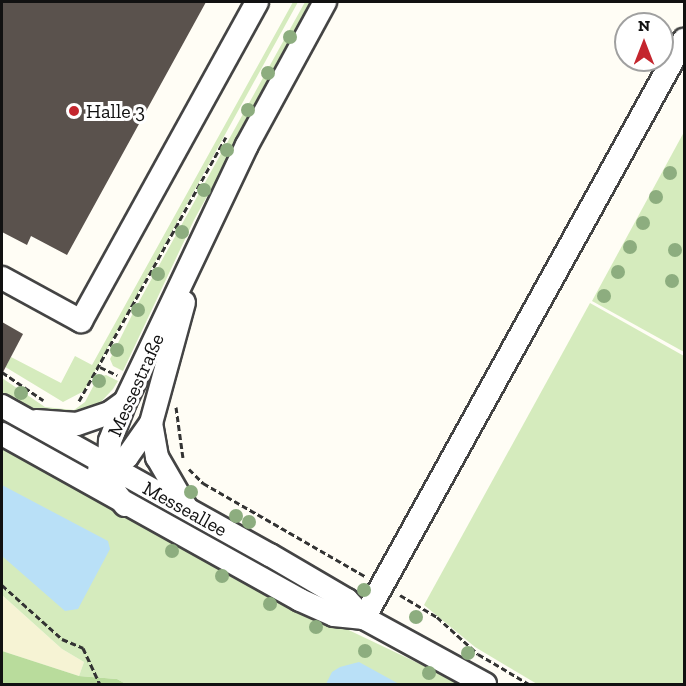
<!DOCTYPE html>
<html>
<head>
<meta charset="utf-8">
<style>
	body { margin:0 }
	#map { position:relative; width:686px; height:686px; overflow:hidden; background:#fffdf5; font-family:"Zilla Slab",serif }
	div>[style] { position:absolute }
	.farmland>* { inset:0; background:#f6f3d4 }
	.green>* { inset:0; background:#d5ebbd }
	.forest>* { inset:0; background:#b9dc9c }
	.water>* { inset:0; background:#b9e0f7 }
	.building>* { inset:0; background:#5a524d }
	.path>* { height:3px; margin-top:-1.5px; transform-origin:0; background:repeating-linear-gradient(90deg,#333 0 6px,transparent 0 9px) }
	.roads { filter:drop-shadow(2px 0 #444) drop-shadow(-2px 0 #444) drop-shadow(0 2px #444) drop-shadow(0 -2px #444) }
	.minor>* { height:22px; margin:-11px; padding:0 11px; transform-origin:11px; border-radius:11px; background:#fff }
	.trees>* { width:14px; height:14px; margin:-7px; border-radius:50%; background:#8dad7f }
	.dots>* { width:16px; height:16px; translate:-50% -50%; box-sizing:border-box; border:3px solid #fff; border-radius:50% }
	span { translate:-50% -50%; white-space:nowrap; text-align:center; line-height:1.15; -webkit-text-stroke:6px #fff; paint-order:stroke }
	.poi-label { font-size:20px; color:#111 }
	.left { translate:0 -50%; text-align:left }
	.street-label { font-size:20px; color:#111 }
	.frame { position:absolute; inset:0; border:3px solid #111; pointer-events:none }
	.north { position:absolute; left:614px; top:12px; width:60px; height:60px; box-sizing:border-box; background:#fff; border:2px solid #a0a0a0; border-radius:50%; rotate:0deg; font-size:16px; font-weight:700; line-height:24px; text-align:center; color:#111 }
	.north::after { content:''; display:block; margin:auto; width:21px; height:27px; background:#c4262e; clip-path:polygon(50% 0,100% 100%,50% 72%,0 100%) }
</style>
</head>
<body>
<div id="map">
	<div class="farmland">
		<i style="clip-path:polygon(2px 595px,62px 649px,84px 662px,79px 676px,2px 651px)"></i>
	</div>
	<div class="green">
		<i style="clip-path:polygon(293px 2px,298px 2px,84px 391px,63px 402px,2px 365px,2px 361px,7px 364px,11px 357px,61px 383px,75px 356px,92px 365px)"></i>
		<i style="clip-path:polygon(305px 2px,314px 2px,194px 220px,123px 371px,113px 366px,110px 359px,136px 307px)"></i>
		<i style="clip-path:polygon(684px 132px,684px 352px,592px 301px)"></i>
		<i style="clip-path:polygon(590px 303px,684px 356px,684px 684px,537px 684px,475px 647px,424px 605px)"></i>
		<i style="clip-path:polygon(106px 375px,118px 381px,113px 389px,98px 405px,79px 416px,46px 415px,2px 393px,2px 378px,45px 407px,74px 410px,85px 402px,98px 377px)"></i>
		<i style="clip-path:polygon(2px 446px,294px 604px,462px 684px,126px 684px,117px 679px,79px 676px,84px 662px,62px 649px,2px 595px)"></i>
		<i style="clip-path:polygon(121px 484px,326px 598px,216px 550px,150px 514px)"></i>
	</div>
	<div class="forest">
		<i style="clip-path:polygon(2px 651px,79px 676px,117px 679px,126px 684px,2px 684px)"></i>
	</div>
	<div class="water">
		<i style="clip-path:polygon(2px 485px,108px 541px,110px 549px,78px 609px,65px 611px,2px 556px)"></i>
		<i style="clip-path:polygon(359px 662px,399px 684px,326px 684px,332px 672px,340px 667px)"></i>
	</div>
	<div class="building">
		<i style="clip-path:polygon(2px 2px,206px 2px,67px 255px,31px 236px,27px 245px,2px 232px)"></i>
		<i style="clip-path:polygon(2px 322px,23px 334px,2px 374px)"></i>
	</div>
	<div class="path">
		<i style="left:100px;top:367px;width:19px;rotate:25deg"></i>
		<i style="left:2px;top:372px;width:50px;rotate:34.3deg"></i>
		<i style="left:79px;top:401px;width:302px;rotate:-60.9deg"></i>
		<i style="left:176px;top:407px;width:51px;rotate:82.2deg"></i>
		<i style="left:189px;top:469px;width:20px;rotate:45deg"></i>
		<i style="left:203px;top:483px;width:187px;rotate:29.9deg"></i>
		<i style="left:2px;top:585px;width:81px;rotate:42deg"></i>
		<i style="left:62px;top:639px;width:23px;rotate:23deg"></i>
		<i style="left:83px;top:648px;width:40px;rotate:65deg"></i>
		<i style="left:400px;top:595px;width:43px;rotate:30.7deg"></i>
		<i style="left:437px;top:617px;width:55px;rotate:42.1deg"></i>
		<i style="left:478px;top:654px;width:59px;rotate:30.5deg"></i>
	</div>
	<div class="roads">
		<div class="minor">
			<i style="left:2px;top:278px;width:90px;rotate:28.6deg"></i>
			<i style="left:81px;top:321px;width:364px;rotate:-61.1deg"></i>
			<i style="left:2px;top:406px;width:307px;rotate:29.1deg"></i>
			<i style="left:270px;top:555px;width:89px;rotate:30.3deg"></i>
			<i style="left:347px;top:600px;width:25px;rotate:47deg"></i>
			<i style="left:364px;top:618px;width:138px;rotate:28.6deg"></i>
			<i style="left:36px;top:421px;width:41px;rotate:4.2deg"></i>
			<i style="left:77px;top:424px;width:36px;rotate:-19deg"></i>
			<i style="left:111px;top:412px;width:17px;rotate:-36deg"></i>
			<i style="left:151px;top:423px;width:35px;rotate:80deg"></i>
			<i style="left:157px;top:457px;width:58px;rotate:59.9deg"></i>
			<i style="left:2px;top:434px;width:341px;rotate:29.1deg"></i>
			<i style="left:300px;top:600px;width:37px;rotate:24deg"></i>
			<i style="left:334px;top:615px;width:30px;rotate:6deg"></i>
			<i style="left:99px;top:470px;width:31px;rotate:-25deg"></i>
			<i style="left:127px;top:457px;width:42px;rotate:-54.8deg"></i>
			<i style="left:151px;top:423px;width:125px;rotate:-74.7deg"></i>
			<i style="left:125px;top:505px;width:16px;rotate:-128deg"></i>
			<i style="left:115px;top:492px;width:26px;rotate:-103deg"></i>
			<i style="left:109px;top:467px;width:26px;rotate:-88deg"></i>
			<i style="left:110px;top:441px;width:42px;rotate:-69deg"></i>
			<i style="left:125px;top:402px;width:284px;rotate:-64.6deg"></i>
			<i style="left:247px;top:145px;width:163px;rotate:-61.4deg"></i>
			<i style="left:364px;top:618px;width:661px;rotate:-61.03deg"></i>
		</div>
	</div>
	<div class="trees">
		<i style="left:290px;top:37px"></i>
		<i style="left:268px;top:73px"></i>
		<i style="left:248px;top:110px"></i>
		<i style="left:227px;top:150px"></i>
		<i style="left:670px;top:173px"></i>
		<i style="left:204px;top:190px"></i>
		<i style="left:656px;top:197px"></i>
		<i style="left:643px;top:223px"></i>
		<i style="left:182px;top:232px"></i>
		<i style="left:630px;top:247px"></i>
		<i style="left:675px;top:250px"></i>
		<i style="left:618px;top:272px"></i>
		<i style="left:158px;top:274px"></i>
		<i style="left:672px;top:281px"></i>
		<i style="left:604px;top:296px"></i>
		<i style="left:138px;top:310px"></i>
		<i style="left:117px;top:350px"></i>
		<i style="left:99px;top:381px"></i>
		<i style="left:21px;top:393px"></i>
		<i style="left:191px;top:492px"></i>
		<i style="left:236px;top:516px"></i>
		<i style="left:249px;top:522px"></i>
		<i style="left:172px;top:551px"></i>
		<i style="left:222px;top:576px"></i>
		<i style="left:364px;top:590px"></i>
		<i style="left:270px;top:604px"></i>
		<i style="left:416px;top:617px"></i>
		<i style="left:316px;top:627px"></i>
		<i style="left:365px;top:651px"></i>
		<i style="left:468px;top:653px"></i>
		<i style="left:429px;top:673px"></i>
	</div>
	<div class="dots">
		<i style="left:74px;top:111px;background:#c4262e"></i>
	</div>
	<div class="poi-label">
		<span class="left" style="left:86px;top:111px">Halle 3</span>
	</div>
	<div class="street-label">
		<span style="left:136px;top:385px;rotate:-66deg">Messestraße</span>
		<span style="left:185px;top:509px;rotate:29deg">Messeallee</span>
	</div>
	<div class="frame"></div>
	<div class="north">N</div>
</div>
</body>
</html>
